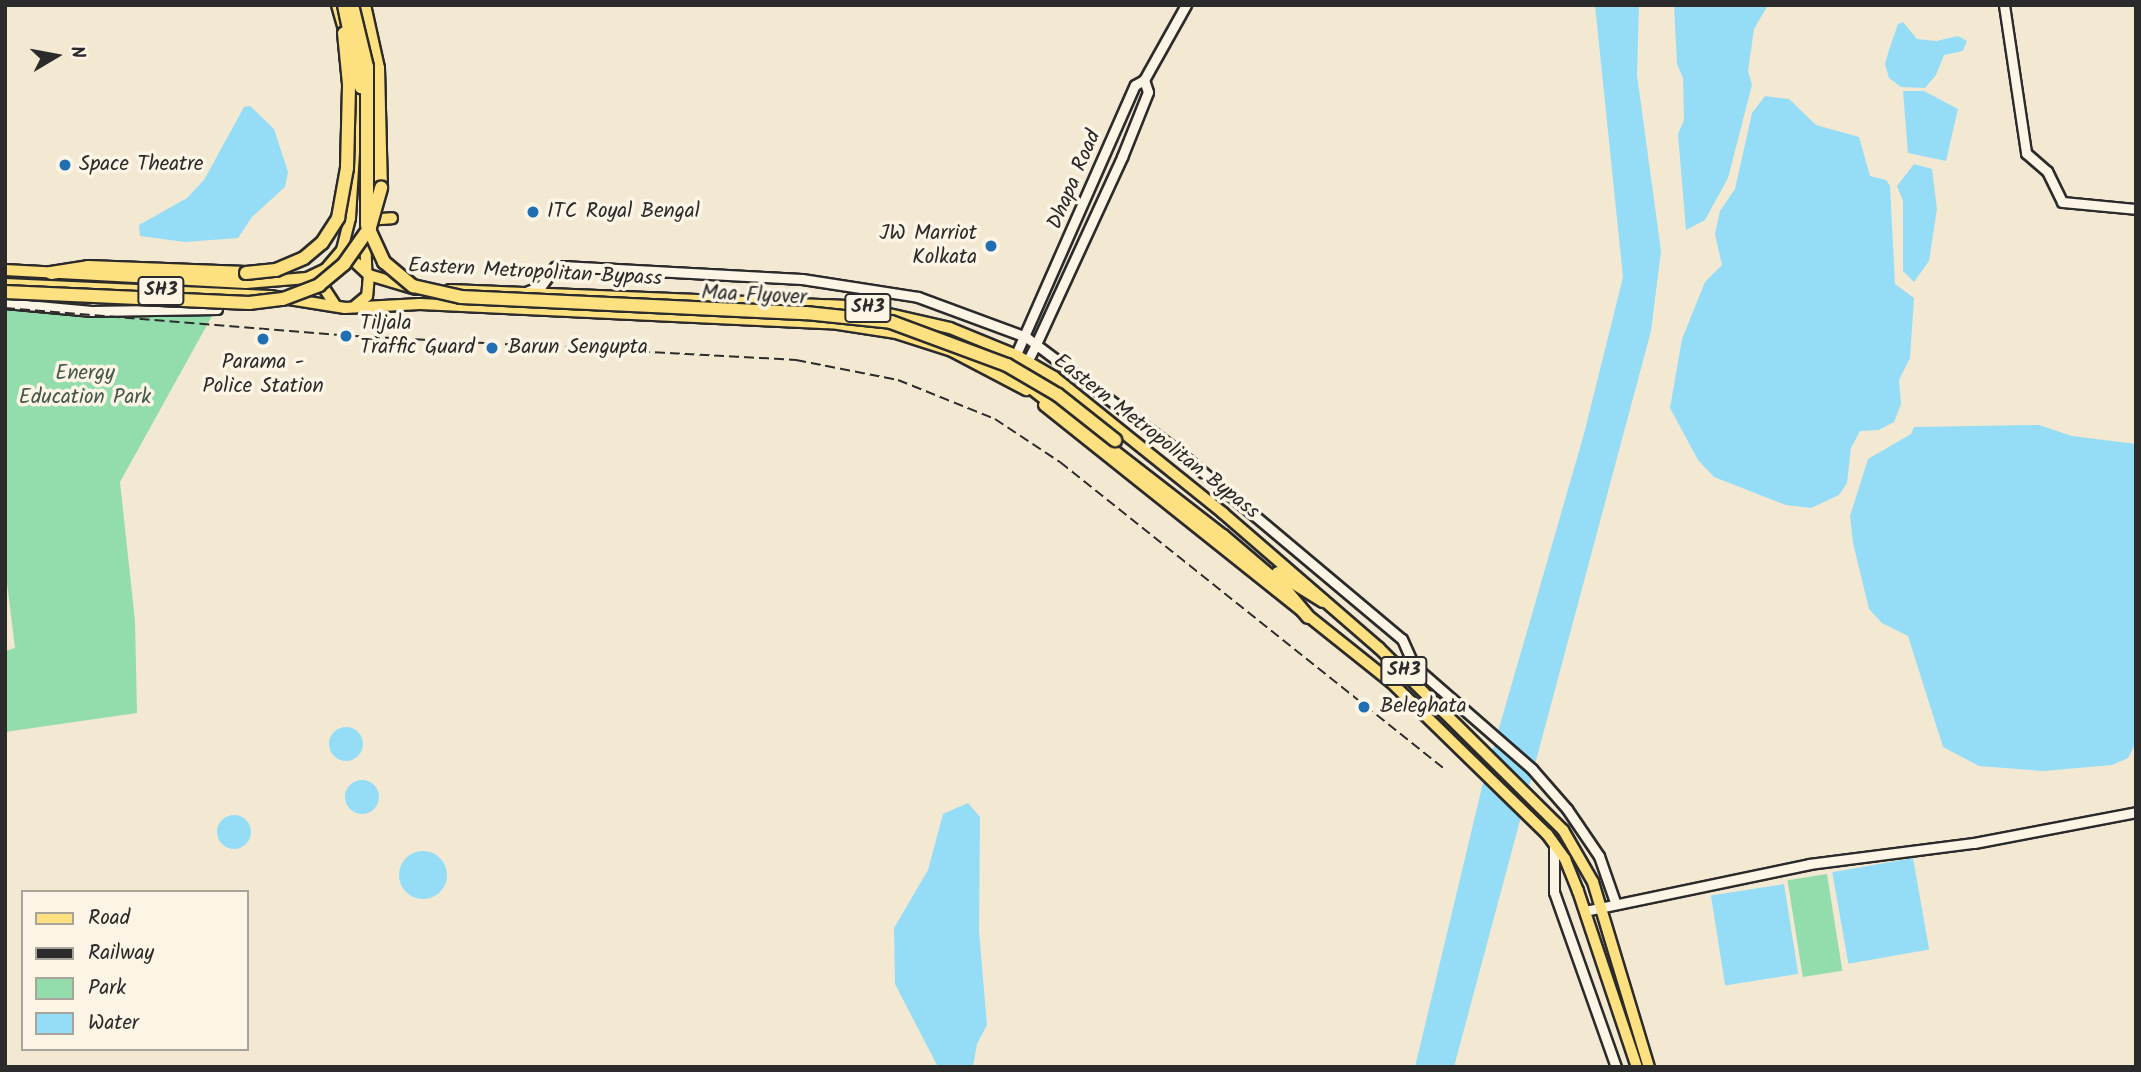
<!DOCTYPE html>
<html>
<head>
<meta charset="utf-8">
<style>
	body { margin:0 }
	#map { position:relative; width:2141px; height:1072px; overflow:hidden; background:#f3e8d2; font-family:Kalam,sans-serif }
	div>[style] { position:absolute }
	.green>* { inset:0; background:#93dcac; transform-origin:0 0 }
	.water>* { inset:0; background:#95ddf7; transform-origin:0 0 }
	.round { border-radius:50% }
	.roads { filter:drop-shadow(2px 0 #2b2b2b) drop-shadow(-2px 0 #2b2b2b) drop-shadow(0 2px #2b2b2b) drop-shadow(0 -2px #2b2b2b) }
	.minor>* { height:9px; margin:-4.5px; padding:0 4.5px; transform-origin:4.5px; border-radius:4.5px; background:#fcf5e5 }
	.major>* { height:10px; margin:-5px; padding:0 5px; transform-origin:5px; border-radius:5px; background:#fde080 }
	.highway>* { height:12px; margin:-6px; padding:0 6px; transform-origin:6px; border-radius:6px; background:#fde080 }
	.rail>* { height:2px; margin-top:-1px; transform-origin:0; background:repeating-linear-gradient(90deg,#2b2b2b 0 10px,transparent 0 15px) }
	.bridges { filter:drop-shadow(2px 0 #2b2b2b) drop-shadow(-2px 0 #2b2b2b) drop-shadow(0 2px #2b2b2b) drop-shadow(0 -2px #2b2b2b) }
	.highway-bridge>* { height:12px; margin:-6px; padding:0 6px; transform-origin:6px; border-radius:6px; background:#fde080 }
	.dots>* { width:19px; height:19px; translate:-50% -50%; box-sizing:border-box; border:4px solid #fcf5e5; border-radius:50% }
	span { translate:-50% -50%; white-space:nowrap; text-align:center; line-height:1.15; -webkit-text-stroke:7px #fcf5e5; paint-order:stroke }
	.shield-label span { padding:2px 5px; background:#fcf5e5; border:2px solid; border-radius:5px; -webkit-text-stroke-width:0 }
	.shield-label { font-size:19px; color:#2b2b2b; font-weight:700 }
	.poi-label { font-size:21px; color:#2b2b2b }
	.left { translate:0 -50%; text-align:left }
	.right { translate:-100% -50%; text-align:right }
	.street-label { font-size:21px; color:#2b2b2b }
	.park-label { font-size:21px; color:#45574b }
	.frame { position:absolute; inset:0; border:7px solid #2b2b2b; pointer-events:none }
	.legend { position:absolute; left:21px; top:890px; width:228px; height:161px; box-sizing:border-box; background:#fcf5e5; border:2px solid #a8a49b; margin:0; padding:9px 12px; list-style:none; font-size:21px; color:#2b2b2b }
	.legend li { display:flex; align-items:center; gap:14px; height:35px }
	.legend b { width:35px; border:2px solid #a8a49b }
	.north { position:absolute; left:21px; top:21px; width:70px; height:70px; -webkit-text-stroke:5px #fcf5e5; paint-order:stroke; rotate:80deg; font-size:19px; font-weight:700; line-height:28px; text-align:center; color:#2b2b2b }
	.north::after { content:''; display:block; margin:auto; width:24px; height:32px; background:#2b2b2b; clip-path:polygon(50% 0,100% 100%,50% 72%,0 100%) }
</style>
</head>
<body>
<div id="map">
	<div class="green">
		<i style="clip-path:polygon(5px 304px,212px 316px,120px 482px,135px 621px,137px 713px,5px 732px,5px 651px,15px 648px,7px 583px)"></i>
		<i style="left:1827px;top:874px;width:98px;height:40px;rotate:81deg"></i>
	</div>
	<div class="water">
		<i style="clip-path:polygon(1595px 5px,1639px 5px,1637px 75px,1661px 251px,1651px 331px,1454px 1067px,1415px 1067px,1482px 787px,1584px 434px,1623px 277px)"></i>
		<i style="clip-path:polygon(1674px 5px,1768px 5px,1754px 29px,1748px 71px,1752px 85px,1728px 178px,1705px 220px,1686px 230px,1678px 134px,1684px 120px,1683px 78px,1677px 64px)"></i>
		<i style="clip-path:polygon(1903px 22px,1917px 39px,1936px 41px,1958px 36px,1967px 41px,1963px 51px,1944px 55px,1936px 75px,1925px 88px,1901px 87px,1889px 78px,1885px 64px,1889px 50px,1898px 24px)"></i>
		<i style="clip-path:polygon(1903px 91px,1924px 91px,1958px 109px,1946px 161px,1908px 153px)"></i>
		<i style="clip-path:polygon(1765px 96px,1789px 99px,1816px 125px,1859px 137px,1870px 176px,1886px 180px,1890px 186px,1895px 284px,1914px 298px,1910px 358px,1899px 380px,1901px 404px,1894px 422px,1879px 430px,1860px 431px,1851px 448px,1847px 483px,1839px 495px,1811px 508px,1786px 505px,1714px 477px,1698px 460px,1670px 408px,1682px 339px,1705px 282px,1722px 265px,1715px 234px,1720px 211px,1735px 189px,1752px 113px)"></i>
		<i style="clip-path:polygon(250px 106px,274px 129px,288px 172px,285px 187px,252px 217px,238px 238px,185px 242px,140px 236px,139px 225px,187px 198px,204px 180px,244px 107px)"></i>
		<i style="clip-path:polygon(1914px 164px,1932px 169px,1937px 209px,1929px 261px,1914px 282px,1903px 271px,1903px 201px,1897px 186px)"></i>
		<i style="clip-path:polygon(2039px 425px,2072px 436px,2136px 444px,2136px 742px,2128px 758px,2112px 765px,2043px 771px,1979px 766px,1943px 747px,1908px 636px,1882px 623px,1869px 609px,1853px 543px,1850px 516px,1868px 459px,1911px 434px,1914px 427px)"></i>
		<i class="round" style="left:329px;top:727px;width:34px;height:34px"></i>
		<i class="round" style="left:345px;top:780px;width:34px;height:34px"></i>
		<i style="clip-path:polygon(968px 803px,980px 817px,979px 931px,987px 1025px,977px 1044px,973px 1067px,938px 1067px,895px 984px,894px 928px,928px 870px,943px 814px)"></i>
		<i class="round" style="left:217px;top:815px;width:34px;height:34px"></i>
		<i class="round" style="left:399px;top:851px;width:48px;height:48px"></i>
		<i style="left:1913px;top:858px;width:93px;height:82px;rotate:80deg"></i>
		<i style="left:1784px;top:884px;width:91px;height:74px;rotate:81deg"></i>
	</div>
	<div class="roads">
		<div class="minor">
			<i style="left:2004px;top:5px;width:150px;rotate:81.5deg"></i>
			<i style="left:2026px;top:153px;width:28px;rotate:41deg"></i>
			<i style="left:2047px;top:171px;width:34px;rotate:64deg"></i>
			<i style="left:2062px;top:202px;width:74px;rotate:5.4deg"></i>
			<i style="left:526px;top:292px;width:16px;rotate:-22deg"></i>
			<i style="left:541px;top:286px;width:24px;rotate:-54deg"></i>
			<i style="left:555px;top:267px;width:7px;rotate:-8deg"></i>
			<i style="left:562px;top:266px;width:240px;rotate:3.1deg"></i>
			<i style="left:802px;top:279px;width:117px;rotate:8.8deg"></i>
			<i style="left:918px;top:297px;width:115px;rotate:20.3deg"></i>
			<i style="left:1026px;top:337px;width:185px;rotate:36.9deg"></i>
			<i style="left:1174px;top:448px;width:297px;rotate:40deg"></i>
			<i style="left:1402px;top:639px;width:30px;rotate:66deg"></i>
			<i style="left:1414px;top:666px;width:157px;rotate:41.1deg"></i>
			<i style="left:1532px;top:769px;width:53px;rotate:48.8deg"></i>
			<i style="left:1567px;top:809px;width:57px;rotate:55.8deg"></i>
			<i style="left:1599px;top:856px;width:49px;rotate:70.8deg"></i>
			<i style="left:5px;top:303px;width:87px;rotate:5.3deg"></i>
			<i style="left:92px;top:311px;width:125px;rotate:-0.9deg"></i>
			<i style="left:1011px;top:373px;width:19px;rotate:-35deg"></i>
			<i style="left:1027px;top:362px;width:20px;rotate:-63deg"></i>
			<i style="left:1036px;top:344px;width:206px;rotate:-65.3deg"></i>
			<i style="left:1122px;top:157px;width:70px;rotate:-68.2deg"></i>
			<i style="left:1148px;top:92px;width:13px;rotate:-108deg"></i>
			<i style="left:1006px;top:377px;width:319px;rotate:-66.2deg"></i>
			<i style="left:1135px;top:85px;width:10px;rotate:-29deg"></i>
			<i style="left:1144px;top:80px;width:86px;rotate:-60.8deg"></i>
			<i style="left:1554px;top:845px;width:47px;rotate:90deg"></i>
			<i style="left:1554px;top:892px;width:186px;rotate:70.5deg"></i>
			<i style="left:1585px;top:911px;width:229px;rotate:-11.8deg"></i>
			<i style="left:1809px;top:864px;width:166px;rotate:-7.3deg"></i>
			<i style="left:1974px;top:843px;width:165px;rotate:-10.8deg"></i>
		</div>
		<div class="major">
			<i style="left:337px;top:5px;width:22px;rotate:74deg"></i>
			<i style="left:366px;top:220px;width:26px;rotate:-4deg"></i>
			<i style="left:365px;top:233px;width:37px;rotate:88deg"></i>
			<i style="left:341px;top:260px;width:13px;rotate:4deg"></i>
			<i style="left:354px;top:261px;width:21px;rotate:43deg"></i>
			<i style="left:369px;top:275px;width:21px;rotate:95deg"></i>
			<i style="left:367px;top:296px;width:16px;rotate:140deg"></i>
			<i style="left:5px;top:270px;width:241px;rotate:3.1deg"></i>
			<i style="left:246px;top:283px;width:61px;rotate:-4.7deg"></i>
			<i style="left:307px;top:278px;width:21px;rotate:-25deg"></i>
			<i style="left:369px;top:275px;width:49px;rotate:16.6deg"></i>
			<i style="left:5px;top:284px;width:265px;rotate:2.6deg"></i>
			<i style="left:270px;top:296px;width:76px;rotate:9.1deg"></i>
			<i style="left:345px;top:308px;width:75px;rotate:-3.1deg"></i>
			<i style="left:420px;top:304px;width:418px;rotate:2.7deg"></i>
			<i style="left:838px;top:324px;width:59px;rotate:8.8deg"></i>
			<i style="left:896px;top:333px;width:59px;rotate:17.8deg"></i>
			<i style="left:952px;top:351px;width:84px;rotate:27.8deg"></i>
			<i style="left:450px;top:290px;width:403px;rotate:2.3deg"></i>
			<i style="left:853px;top:306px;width:99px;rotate:12.8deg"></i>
			<i style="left:950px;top:328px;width:74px;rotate:22.4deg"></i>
			<i style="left:1018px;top:356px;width:42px;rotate:30.3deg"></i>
			<i style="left:1054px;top:377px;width:217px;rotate:38.8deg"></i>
			<i style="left:1223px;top:513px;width:206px;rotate:40.9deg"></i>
			<i style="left:1379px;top:648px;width:259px;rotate:44.7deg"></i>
			<i style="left:1563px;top:830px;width:60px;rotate:60deg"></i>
			<i style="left:1593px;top:882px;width:193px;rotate:73.2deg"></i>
			<i style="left:335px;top:305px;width:24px;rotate:-123deg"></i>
			<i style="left:322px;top:285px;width:16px;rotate:-76deg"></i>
			<i style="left:326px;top:269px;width:25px;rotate:-50deg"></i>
			<i style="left:342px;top:250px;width:33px;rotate:-76deg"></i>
			<i style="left:350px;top:218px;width:99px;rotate:-86.5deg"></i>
			<i style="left:356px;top:119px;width:43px;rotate:-92.7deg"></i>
			<i style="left:1044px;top:405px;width:444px;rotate:38.6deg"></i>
			<i style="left:1391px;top:682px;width:218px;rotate:44.3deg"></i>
			<i style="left:1547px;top:834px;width:31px;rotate:54deg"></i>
			<i style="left:1565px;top:859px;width:35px;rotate:68deg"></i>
			<i style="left:1578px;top:891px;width:186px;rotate:71.5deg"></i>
		</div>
		<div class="highway">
			<i style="left:364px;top:5px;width:65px;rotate:77.5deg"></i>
			<i style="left:378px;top:68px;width:120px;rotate:88.6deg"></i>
			<i style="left:51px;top:273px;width:37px;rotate:-9deg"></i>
			<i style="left:88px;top:267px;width:158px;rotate:2.2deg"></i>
			<i style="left:1019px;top:378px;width:258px;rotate:37.8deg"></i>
			<i style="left:1223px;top:536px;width:79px;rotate:40.4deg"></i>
			<i style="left:1283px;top:587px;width:39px;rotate:50deg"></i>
			<i style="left:1278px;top:573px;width:53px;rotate:31.9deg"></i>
		</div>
	</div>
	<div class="rail">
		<i style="left:5px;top:308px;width:351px;rotate:4.6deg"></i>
		<i style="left:355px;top:336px;width:442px;rotate:3.1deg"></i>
		<i style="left:796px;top:360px;width:104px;rotate:11.1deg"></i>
		<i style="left:898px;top:380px;width:105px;rotate:21.9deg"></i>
		<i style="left:995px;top:419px;width:78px;rotate:33.5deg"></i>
		<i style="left:1060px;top:462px;width:492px;rotate:38.6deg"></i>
	</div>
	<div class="bridges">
		<div class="highway-bridge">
			<i style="left:344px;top:5px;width:84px;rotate:78.3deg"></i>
			<i style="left:352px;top:5px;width:64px;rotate:76.4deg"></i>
			<i style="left:367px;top:67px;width:158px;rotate:90deg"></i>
			<i style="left:367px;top:225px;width:41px;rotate:65.3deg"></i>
			<i style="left:384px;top:262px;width:38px;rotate:40deg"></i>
			<i style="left:413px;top:286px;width:49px;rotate:12.9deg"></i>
			<i style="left:461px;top:297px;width:345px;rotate:2.7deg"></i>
			<i style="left:806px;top:313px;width:85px;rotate:6deg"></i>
			<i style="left:891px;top:322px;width:124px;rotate:20.3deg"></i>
			<i style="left:1007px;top:365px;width:59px;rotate:30.5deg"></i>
			<i style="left:1058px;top:395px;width:73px;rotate:38.3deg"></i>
			<i style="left:246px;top:273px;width:30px;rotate:-6deg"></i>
			<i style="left:276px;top:270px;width:30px;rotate:-23deg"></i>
			<i style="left:304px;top:258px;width:23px;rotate:-40deg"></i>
			<i style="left:322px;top:243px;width:30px;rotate:-57deg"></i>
			<i style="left:338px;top:218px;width:51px;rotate:-79.8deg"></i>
			<i style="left:347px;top:168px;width:84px;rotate:-88.6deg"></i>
			<i style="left:349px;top:84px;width:51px;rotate:-95.6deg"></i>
			<i style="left:5px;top:292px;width:244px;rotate:2.6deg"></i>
			<i style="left:249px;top:303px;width:34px;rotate:-7deg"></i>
			<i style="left:283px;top:299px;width:39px;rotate:-21deg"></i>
			<i style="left:319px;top:285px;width:33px;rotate:-40deg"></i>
			<i style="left:344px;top:264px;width:45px;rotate:-54.9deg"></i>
			<i style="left:370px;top:227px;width:41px;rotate:-74.2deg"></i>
		</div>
	</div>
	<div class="dots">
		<i style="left:65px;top:165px;background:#1f6fb2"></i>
		<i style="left:533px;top:212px;background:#1f6fb2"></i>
		<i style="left:991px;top:246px;background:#1f6fb2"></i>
		<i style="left:346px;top:336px;background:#1f6fb2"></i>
		<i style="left:263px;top:339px;background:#1f6fb2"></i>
		<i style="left:492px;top:348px;background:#1f6fb2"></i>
		<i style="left:1364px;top:707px;background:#1f6fb2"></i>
	</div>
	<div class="shield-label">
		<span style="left:161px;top:291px">SH3</span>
		<span style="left:868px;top:308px">SH3</span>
		<span style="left:1404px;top:671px">SH3</span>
	</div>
	<div class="poi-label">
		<span class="left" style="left:79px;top:165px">Space Theatre</span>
		<span class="left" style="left:547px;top:212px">ITC Royal Bengal</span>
		<span class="right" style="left:977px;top:246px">JW Marriot<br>Kolkata</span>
		<span class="left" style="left:360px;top:336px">Tiljala<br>Traffic Guard</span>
		<span class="left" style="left:508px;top:348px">Barun Sengupta</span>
		<span style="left:263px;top:375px">Parama -<br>Police Station</span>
		<span class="left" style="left:1380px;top:707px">Beleghata</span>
	</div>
	<div class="street-label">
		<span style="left:1075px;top:180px;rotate:-67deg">Dhapa Road</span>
		<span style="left:535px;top:273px;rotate:3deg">Eastern Metropolitan Bypass</span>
		<span style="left:754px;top:296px;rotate:3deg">Maa Flyover</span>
		<span style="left:1156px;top:437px;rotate:38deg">Eastern Metropolitan Bypass</span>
	</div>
	<div class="park-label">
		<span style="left:85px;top:386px">Energy<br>Education Park</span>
	</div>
	<div class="frame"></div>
	<ul class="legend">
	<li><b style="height:9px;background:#fde080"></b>Road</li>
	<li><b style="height:9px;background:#2b2b2b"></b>Railway</li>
	<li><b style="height:19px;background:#93dcac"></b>Park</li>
	<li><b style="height:19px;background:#95ddf7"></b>Water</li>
	</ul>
	<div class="north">N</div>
</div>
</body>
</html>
